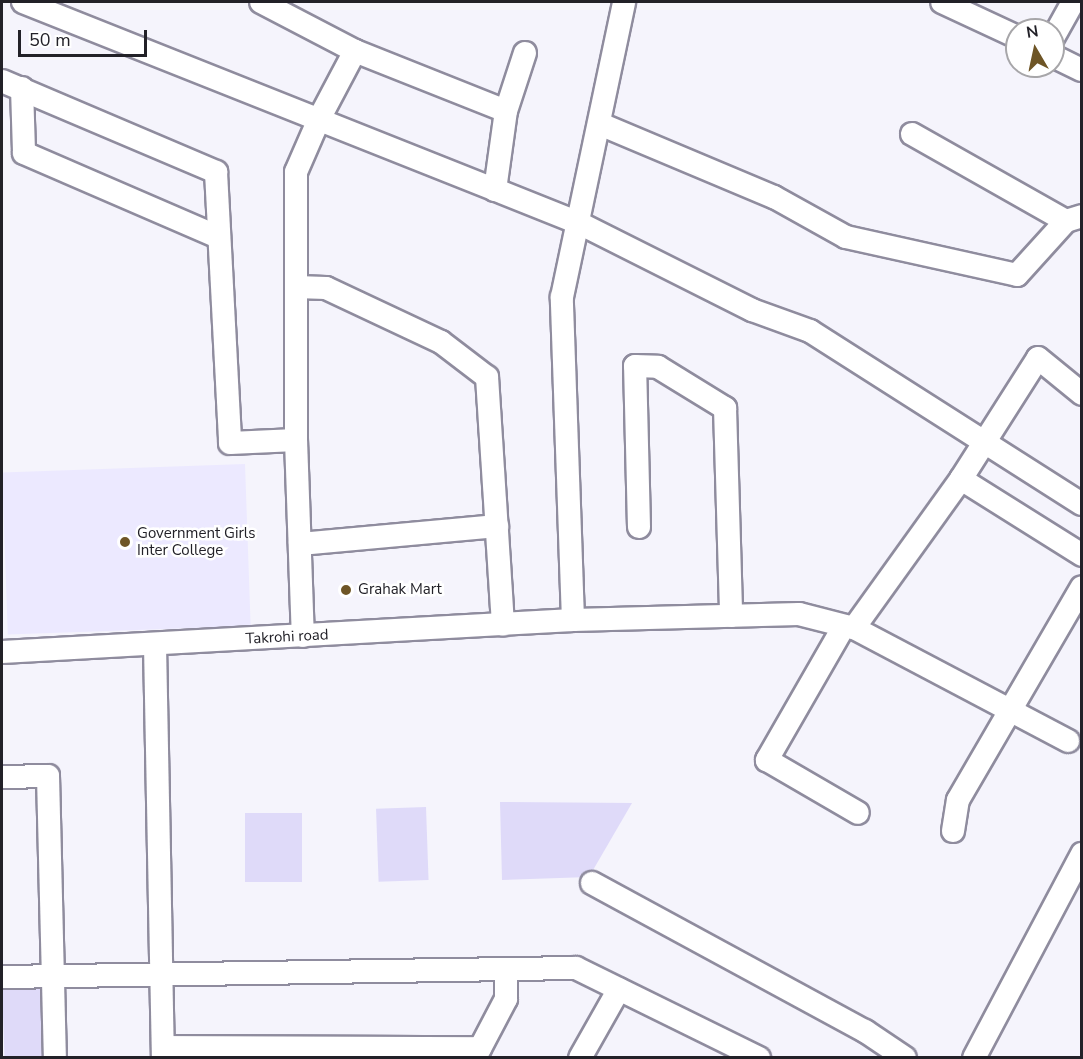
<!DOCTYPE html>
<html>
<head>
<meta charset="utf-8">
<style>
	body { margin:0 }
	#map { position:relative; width:1083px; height:1059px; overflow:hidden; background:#f5f4fc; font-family:"Nunito Sans",sans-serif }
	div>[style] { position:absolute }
	.built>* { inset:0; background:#ece9ff; transform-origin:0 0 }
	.green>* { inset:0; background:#dfdaf9; transform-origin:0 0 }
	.roads { filter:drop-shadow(2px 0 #8f8c9e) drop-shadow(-2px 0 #8f8c9e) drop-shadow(0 2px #8f8c9e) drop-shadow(0 -2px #8f8c9e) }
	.minor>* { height:22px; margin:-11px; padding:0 11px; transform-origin:11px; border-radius:11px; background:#fff }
	.dots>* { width:16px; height:16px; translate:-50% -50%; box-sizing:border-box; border:3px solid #fff; border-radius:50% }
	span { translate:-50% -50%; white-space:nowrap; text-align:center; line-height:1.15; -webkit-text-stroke:5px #fff; paint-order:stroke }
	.poi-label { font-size:15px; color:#222128 }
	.left { translate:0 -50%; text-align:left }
	.street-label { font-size:15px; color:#222128 }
	.frame { position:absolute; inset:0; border:3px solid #222128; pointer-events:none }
	.north { position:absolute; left:1005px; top:18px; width:60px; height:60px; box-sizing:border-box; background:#fff; border:2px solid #a7a6a9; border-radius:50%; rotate:351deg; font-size:16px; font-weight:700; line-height:24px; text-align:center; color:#222128 }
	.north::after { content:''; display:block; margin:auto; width:21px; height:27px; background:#6e5526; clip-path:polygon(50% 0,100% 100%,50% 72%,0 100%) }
	.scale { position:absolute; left:18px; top:30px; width:129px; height:27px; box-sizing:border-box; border:3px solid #222128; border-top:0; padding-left:8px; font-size:18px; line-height:21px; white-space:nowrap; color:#222128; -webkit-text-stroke:4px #fff; paint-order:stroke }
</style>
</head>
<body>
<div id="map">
	<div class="built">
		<i style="left:245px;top:464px;width:162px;height:243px;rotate:88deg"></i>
	</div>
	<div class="green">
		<i style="clip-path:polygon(500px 802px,632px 803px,589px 877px,502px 880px)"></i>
		<i style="left:426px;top:807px;width:73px;height:50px;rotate:88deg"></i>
		<i style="left:302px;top:813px;width:69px;height:57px;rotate:90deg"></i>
		<i style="left:45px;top:985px;width:72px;height:43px;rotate:88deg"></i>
	</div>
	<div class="roads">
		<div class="minor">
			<i style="left:23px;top:2px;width:598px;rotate:21.68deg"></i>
			<i style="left:579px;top:223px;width:194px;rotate:26.7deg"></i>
			<i style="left:752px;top:310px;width:62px;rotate:19.9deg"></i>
			<i style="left:810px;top:331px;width:322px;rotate:32.5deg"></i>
			<i style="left:261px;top:2px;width:106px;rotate:27.5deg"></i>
			<i style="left:942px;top:2px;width:83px;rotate:25deg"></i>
			<i style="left:1053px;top:38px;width:41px;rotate:-60.9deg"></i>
			<i style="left:1053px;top:56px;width:32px;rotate:26deg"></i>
			<i style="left:2px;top:81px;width:233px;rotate:23deg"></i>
			<i style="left:216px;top:172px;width:271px;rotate:87deg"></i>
			<i style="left:230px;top:443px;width:66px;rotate:-2.6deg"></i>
			<i style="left:296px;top:440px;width:196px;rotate:88deg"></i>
			<i style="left:22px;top:88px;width:65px;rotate:88.2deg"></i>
			<i style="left:24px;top:153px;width:211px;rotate:23.4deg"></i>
			<i style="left:600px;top:124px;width:189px;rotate:22.8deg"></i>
			<i style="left:774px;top:197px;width:82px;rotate:29.1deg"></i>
			<i style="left:846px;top:237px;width:175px;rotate:12.5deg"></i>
			<i style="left:1017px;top:275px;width:73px;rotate:-47.8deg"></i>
			<i style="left:1066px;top:221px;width:17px;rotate:-17deg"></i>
			<i style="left:912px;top:134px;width:177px;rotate:29.5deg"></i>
			<i style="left:495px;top:190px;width:80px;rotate:-82.1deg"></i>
			<i style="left:506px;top:111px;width:61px;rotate:-71.9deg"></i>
			<i style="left:296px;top:287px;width:30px;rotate:2deg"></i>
			<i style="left:326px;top:288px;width:127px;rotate:25.2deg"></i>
			<i style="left:441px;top:342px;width:58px;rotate:37.3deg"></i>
			<i style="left:487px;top:377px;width:248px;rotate:86.3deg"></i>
			<i style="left:296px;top:440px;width:268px;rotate:-90deg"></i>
			<i style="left:296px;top:172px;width:58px;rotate:-66.5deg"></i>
			<i style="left:319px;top:119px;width:77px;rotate:-62.1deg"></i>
			<i style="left:355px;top:51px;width:162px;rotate:21.7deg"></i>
			<i style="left:961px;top:479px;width:143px;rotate:32.1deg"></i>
			<i style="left:639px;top:527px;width:161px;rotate:-91.4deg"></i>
			<i style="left:635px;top:366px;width:23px;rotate:2deg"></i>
			<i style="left:658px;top:367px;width:79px;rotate:31.5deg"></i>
			<i style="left:725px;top:408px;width:208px;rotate:88.3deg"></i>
			<i style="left:300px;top:544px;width:198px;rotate:-5.2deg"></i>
			<i style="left:573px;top:620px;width:323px;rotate:-92deg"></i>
			<i style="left:562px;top:297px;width:301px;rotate:-78.1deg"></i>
			<i style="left:844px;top:626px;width:155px;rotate:119.9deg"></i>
			<i style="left:767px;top:760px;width:105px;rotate:30.2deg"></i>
			<i style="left:854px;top:628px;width:183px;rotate:-54.3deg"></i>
			<i style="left:961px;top:479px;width:143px;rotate:-57.5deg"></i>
			<i style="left:1038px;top:358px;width:57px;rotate:39.3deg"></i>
			<i style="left:155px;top:645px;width:413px;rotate:88.9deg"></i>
			<i style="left:2px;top:652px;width:572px;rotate:-3.21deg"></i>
			<i style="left:573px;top:620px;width:226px;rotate:-1.5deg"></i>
			<i style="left:799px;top:614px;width:57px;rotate:14.3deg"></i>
			<i style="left:854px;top:628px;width:242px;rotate:27.8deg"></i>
			<i style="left:2px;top:777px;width:46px;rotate:-1.2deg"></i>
			<i style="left:48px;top:776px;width:282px;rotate:88.6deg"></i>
			<i style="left:953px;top:831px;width:31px;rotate:-81deg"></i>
			<i style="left:958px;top:800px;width:246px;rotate:-59.8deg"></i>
			<i style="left:592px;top:883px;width:311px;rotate:28.5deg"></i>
			<i style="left:865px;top:1031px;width:48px;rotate:34deg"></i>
			<i style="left:2px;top:977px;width:574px;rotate:-0.9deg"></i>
			<i style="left:576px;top:968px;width:204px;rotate:26.2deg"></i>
			<i style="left:163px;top:1047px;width:317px;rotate:0.2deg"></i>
			<i style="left:475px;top:1058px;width:67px;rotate:-62.3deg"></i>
			<i style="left:506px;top:999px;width:29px;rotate:-90deg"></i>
			<i style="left:580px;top:1058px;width:79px;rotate:-60.5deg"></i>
			<i style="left:974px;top:1058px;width:231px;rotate:-62.1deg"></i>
		</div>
	</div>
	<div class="dots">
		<i style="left:125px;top:542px;background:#6e5526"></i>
		<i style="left:346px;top:590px;background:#6e5526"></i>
	</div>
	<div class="poi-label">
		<span class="left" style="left:137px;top:542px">Government Girls<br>Inter College</span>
		<span class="left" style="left:358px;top:590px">Grahak Mart</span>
	</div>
	<div class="street-label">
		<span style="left:287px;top:637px;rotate:-3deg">Takrohi road</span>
	</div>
	<div class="frame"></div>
	<div class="north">N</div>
	<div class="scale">50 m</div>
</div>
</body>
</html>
